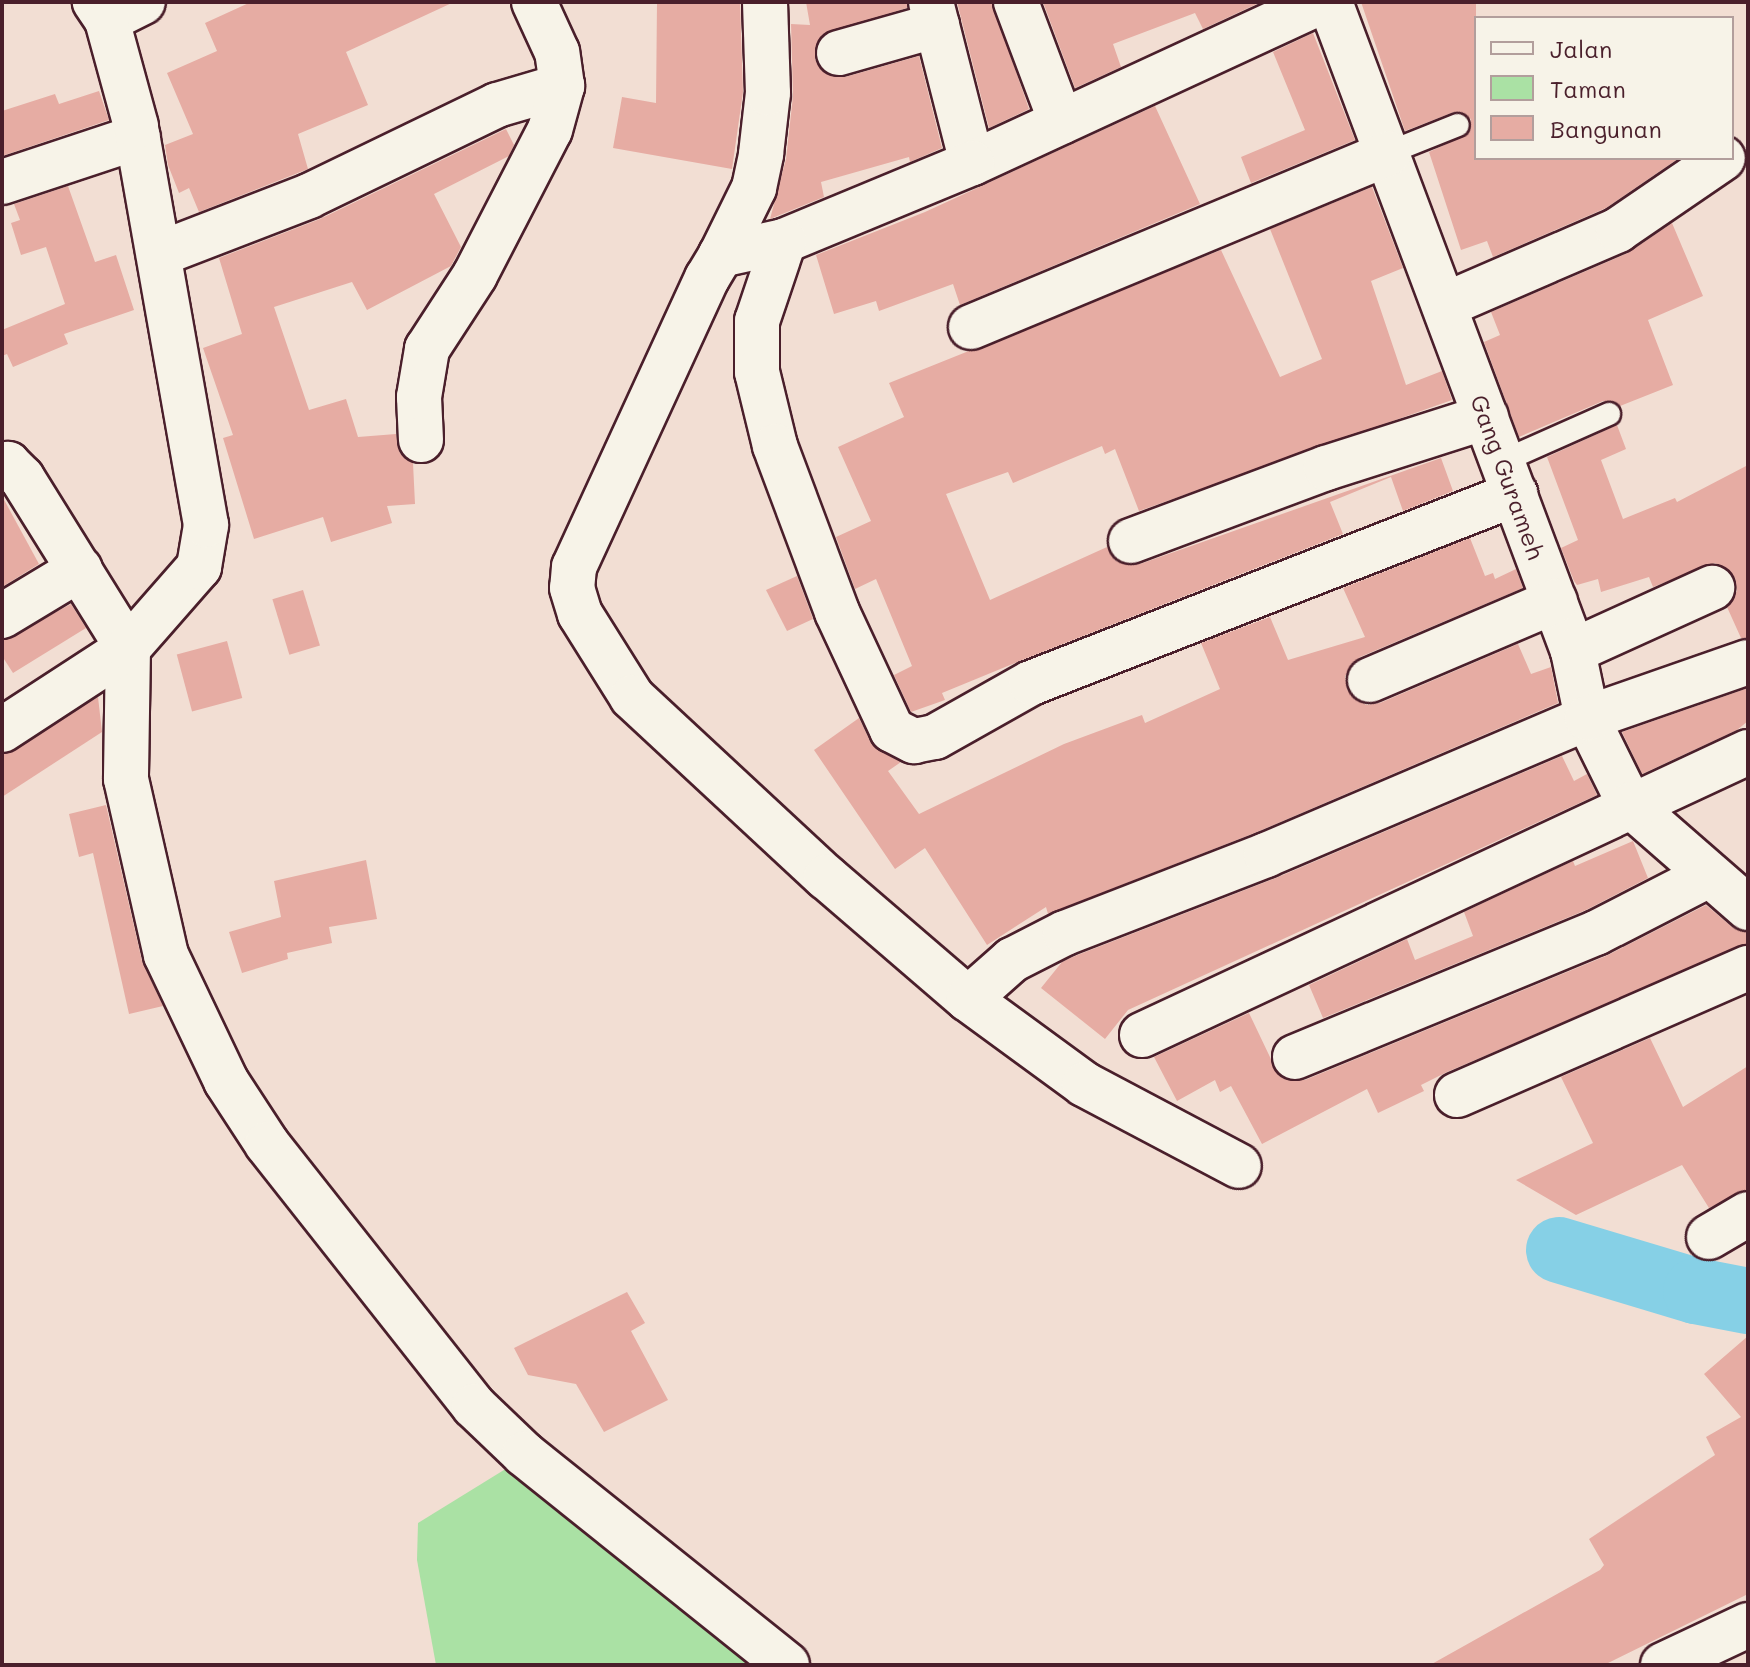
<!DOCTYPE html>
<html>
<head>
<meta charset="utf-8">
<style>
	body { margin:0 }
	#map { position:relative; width:1750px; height:1667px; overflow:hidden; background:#f2ded3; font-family:Mali,sans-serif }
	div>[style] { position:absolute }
	.green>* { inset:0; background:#aae1a4 }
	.river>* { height:66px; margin:-33px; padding:0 33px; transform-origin:33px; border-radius:33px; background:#86d0e6 }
	.building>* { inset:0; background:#e6aca3; transform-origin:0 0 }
	.roads { filter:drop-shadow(2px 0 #4a1f2b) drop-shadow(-2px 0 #4a1f2b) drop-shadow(0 2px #4a1f2b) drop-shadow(0 -2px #4a1f2b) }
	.service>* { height:22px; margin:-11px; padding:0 11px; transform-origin:11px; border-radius:11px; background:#f7f3e8 }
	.minor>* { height:44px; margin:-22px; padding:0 22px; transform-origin:22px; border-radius:22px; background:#f7f3e8 }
	.tertiary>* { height:44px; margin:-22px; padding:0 22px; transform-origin:22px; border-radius:22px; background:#f7f3e8 }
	span { translate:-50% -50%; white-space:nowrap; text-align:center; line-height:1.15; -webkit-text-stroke:6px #f7f3e8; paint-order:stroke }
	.street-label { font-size:24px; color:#4a1f2b }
	.frame { position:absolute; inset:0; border:4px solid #4a1f2b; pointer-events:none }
	.legend { position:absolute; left:1474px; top:16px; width:260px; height:144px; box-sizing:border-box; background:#f7f3e8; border:2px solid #b29e9c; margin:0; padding:10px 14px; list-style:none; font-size:24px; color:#4a1f2b }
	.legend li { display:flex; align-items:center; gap:16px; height:40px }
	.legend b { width:40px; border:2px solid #b29e9c }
</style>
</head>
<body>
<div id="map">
	<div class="green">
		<i style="clip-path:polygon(512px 1465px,761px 1665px,436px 1665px,417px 1560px,418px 1523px)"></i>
	</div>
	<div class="river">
		<i style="left:1559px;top:1250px;width:143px;rotate:16.7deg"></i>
		<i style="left:1696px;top:1291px;width:53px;rotate:10.9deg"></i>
	</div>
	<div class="building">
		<i style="clip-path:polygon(251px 2px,454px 2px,346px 52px,368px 105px,298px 134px,308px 169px,199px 212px,189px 188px,179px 193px,168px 165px,165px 145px,193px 134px,167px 73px,217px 51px,205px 23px)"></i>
		<i style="clip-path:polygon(657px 2px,740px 2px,743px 92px,732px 169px,613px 148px,622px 97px,656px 103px)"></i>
		<i style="clip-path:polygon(806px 2px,907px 2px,907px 8px,822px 35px,815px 59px,822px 71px,845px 77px,919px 56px,942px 148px,910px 162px,909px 157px,821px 182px,824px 197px,770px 219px,786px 159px,793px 96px,791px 24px,810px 25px)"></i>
		<i style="clip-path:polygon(957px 2px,992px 2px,1029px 109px,989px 128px)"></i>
		<i style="clip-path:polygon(1043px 2px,1261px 2px,1203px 29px,1195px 13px,1113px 44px,1121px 67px,1075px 88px)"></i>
		<i style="clip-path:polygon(1361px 2px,1476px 2px,1476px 158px,1679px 158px,1606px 208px,1493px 257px,1487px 241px,1461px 250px,1429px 152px,1468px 134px,1471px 119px,1454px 112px,1405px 131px)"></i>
		<i style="clip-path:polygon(1313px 33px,1355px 140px,1251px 183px,1241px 157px,1305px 130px,1273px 52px)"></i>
		<i style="clip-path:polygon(99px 91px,109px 120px,2px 156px,2px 111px,55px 94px,59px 104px)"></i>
		<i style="clip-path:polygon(1155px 106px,1200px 204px,960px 305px,953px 284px,879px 311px,876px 301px,834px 314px,816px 255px,925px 212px)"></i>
		<i style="clip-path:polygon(506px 129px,514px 145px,509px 156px,434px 194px,461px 247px,451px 266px,367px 310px,352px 282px,274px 307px,309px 410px,346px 399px,358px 437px,396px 434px,400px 453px,413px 463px,415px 504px,387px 506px,392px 523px,331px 542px,323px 517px,254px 539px,223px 438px,233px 435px,203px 348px,242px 334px,219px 258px,320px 219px)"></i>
		<i style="clip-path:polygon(68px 186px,95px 262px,116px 255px,134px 310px,64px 334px,68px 344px,13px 367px,7px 354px,2px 356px,2px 330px,65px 304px,46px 247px,21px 255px,11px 223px,20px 220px,14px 204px)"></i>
		<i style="clip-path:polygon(1372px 187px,1403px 268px,1371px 281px,1406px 385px,1442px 371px,1452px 400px,1139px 511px,1115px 449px,1105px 454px,1102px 446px,1013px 483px,1008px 472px,946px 494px,990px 600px,1107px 547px,1116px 561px,1140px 564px,1441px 458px,1453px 491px,1403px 511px,1391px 477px,1330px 502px,1343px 534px,1022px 660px,942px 693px,945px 700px,911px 712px,894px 675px,912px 666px,876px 579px,855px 589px,836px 537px,871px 521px,838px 447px,904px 417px,889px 383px,1221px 250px,1280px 377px,1322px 359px,1270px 229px)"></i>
		<i style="clip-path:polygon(1672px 223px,1703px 296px,1648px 320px,1673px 385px,1620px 406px,1603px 401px,1519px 437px,1484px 342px,1500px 335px,1491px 312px,1628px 253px)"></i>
		<i style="clip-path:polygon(1617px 425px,1626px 449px,1601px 460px,1623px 519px,1675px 498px,1677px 502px,1748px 465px,1748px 638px,1741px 638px,1727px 607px,1737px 591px,1735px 578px,1715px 563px,1653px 587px,1649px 577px,1601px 592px,1598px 579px,1577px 585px,1574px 581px,1561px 548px,1578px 540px,1547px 457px)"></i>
		<i style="clip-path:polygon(2px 496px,39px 564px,2px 587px)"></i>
		<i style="clip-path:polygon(1470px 538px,1485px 576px,1493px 573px,1495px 579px,1516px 569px,1523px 588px,1360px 657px,1345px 676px,1347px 690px,1366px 705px,1380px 703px,1518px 644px,1531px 674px,1551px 667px,1558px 703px,1257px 832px,1048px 914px,1046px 907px,987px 945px,925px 848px,895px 869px,814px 750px,859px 718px,870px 741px,901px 762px,888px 771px,919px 814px,1064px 744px,1142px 715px,1145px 723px,1220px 689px,1201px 643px,1270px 617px,1288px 660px,1365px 637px,1343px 588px)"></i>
		<i style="clip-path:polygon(797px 576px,813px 619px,787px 631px,766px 590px)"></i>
		<i style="left:303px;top:590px;width:58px;height:32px;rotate:73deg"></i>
		<i style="clip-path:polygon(71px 604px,86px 628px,13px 673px,2px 656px,2px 641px)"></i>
		<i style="left:227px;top:641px;width:59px;height:52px;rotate:75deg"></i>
		<i style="clip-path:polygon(1748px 688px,1748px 721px,1737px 730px,1642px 774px,1622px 732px)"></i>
		<i style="clip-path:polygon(98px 697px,102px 732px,2px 797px,2px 755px)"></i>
		<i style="clip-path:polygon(1562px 756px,1574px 781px,1587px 774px,1597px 795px,1128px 1010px,1105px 1039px,1041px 988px,1062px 962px,1075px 956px,1276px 878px)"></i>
		<i style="clip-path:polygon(106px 805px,142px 961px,163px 1006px,129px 1014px,93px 853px,79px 857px,69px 814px)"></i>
		<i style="clip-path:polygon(1633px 841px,1648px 878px,1586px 910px,1323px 1018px,1309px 985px,1407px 939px,1415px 960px,1473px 936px,1464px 912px,1573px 861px,1575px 866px)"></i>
		<i style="clip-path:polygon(366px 860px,377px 919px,329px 927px,332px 943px,287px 953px,288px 959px,242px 973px,229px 932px,281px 917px,274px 881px)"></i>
		<i style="clip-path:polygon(1706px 905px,1732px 927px,1748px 932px,1748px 943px,1447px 1072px,1421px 1085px,1424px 1091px,1378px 1113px,1367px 1089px,1262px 1144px,1231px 1086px,1220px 1092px,1215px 1080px,1177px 1101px,1154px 1057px,1249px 1013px,1279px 1076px,1305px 1080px,1606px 956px)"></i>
		<i style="clip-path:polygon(1650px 1038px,1683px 1107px,1748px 1066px,1748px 1189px,1709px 1208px,1682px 1165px,1576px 1215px,1516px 1180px,1593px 1143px,1561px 1077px)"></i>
		<i style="clip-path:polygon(627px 1292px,645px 1323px,631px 1331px,668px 1400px,604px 1432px,576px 1384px,528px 1375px,514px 1348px)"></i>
		<i style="clip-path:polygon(1748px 1336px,1748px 1594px,1604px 1665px,1430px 1665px,1600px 1570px,1604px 1565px,1589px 1539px,1715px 1455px,1706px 1437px,1741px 1417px,1704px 1374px)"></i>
	</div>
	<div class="roads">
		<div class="service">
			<i style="left:1388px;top:153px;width:75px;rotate:-21.8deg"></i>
			<i style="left:1503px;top:461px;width:116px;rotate:-23.9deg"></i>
		</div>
		<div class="minor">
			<i style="left:931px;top:2px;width:166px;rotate:75.7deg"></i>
			<i style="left:1016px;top:2px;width:128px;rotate:69.4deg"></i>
			<i style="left:1321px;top:2px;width:384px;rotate:155.2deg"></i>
			<i style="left:972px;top:163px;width:204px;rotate:157.5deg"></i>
			<i style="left:784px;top:241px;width:84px;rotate:108.6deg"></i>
			<i style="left:757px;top:321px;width:51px;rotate:90deg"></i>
			<i style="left:757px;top:372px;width:76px;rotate:76.3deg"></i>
			<i style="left:775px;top:446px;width:177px;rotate:69.5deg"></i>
			<i style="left:837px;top:612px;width:130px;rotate:65deg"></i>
			<i style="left:892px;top:730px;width:25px;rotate:27deg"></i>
			<i style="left:914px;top:741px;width:21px;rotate:-11deg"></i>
			<i style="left:935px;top:737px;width:110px;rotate:-29.4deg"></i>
			<i style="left:1031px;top:683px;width:520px;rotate:-21.33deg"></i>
			<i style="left:1330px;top:2px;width:693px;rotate:69.47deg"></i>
			<i style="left:1573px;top:651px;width:68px;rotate:78.2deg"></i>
			<i style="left:1587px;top:718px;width:97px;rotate:63.7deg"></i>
			<i style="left:1630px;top:805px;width:157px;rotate:41.1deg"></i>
			<i style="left:107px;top:20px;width:40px;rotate:-26.6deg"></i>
			<i style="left:839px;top:53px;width:102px;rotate:-15.9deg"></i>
			<i style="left:2px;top:182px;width:143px;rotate:-18.3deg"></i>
			<i style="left:784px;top:241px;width:65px;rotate:167.5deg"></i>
			<i style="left:721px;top:255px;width:27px;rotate:121deg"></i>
			<i style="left:707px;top:278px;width:318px;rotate:114.7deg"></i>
			<i style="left:574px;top:567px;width:21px;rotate:95deg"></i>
			<i style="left:572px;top:588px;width:27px;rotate:73deg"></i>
			<i style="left:580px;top:614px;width:98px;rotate:57.9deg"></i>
			<i style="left:632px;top:697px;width:265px;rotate:42.9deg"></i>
			<i style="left:826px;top:877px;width:187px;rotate:40.7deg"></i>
			<i style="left:968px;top:999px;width:144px;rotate:36.2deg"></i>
			<i style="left:1084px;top:1084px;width:175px;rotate:27.9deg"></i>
			<i style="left:159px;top:254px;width:161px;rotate:-21.1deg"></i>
			<i style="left:309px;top:196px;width:209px;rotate:-25.8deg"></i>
			<i style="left:497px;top:105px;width:68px;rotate:-16.3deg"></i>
			<i style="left:721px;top:255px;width:75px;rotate:-63.8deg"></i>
			<i style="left:754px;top:188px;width:35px;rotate:-78deg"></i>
			<i style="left:761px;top:154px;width:61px;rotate:-83.5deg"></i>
			<i style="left:768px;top:93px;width:91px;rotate:-91.9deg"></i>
			<i style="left:1445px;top:305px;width:189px;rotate:-23.4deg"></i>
			<i style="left:1618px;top:230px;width:127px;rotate:-34.4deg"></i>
			<i style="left:971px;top:327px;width:452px;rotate:-22.6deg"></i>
			<i style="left:421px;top:440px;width:43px;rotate:-92.7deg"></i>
			<i style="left:419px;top:397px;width:49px;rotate:-80.5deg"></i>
			<i style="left:427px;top:349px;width:88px;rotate:-57deg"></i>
			<i style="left:475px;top:275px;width:163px;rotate:-62.7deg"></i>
			<i style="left:550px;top:130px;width:46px;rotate:-74.7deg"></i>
			<i style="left:562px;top:86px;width:34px;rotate:-98deg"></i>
			<i style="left:557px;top:52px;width:55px;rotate:-114.7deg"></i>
			<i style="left:2px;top:469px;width:8px;rotate:-40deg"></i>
			<i style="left:8px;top:464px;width:20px;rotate:45deg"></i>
			<i style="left:22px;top:478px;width:200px;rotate:58.1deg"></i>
			<i style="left:128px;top:648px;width:131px;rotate:90.9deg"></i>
			<i style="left:126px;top:779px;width:180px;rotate:77.2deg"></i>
			<i style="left:166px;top:955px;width:140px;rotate:64.5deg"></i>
			<i style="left:226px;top:1081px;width:75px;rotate:56.9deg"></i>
			<i style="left:267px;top:1144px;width:334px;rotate:51.7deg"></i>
			<i style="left:474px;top:1406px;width:69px;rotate:43.8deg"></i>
			<i style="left:524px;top:1454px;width:337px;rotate:38.7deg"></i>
			<i style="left:1131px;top:541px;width:208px;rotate:-20.5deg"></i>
			<i style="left:1326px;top:468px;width:168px;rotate:-17.7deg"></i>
			<i style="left:2px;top:616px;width:91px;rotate:-31.1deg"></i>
			<i style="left:1573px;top:651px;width:153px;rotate:-24.4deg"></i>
			<i style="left:1370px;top:680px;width:201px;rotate:-23.1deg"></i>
			<i style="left:2px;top:730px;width:150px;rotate:-33.1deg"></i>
			<i style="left:128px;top:648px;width:108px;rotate:-48.8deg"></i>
			<i style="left:199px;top:567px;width:43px;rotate:-80.5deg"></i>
			<i style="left:206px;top:525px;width:405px;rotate:-100deg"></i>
			<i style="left:136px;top:126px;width:110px;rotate:-105.3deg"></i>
			<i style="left:107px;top:20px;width:22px;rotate:-124deg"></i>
			<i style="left:968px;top:999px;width:59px;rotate:-41.6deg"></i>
			<i style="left:1012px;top:960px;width:59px;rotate:-27deg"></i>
			<i style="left:1065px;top:933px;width:216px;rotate:-21.2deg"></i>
			<i style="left:1266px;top:855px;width:349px;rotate:-23.1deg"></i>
			<i style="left:1587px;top:718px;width:170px;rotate:-19.2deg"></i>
			<i style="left:1142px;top:1035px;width:669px;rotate:-25.03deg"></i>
			<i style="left:1295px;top:1057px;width:326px;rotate:-22.4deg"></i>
			<i style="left:1596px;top:933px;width:127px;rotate:-27.2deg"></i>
			<i style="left:1457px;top:1095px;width:318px;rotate:-23.6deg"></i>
			<i style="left:1709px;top:1237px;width:45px;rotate:-30.5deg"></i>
		</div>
		<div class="tertiary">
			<i style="left:1663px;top:1665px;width:94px;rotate:-25.2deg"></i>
		</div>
	</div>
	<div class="street-label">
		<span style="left:1508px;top:477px;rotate:70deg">Gang Gurameh</span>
	</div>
	<div class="frame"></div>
	<ul class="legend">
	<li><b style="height:10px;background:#f7f3e8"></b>Jalan</li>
	<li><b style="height:22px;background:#aae1a4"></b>Taman</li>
	<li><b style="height:22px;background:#e6aca3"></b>Bangunan</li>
	</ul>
</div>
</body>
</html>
